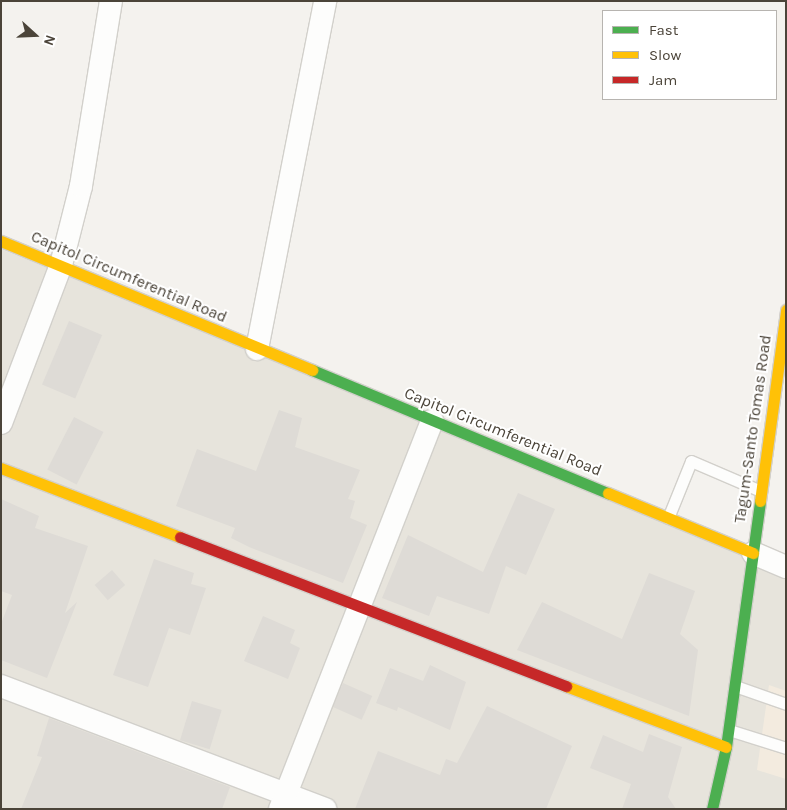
<!DOCTYPE html>
<html>
<head>
<meta charset="utf-8">
<style>
	body { margin:0 }
	#map { position:relative; width:787px; height:810px; overflow:hidden; background:#f4f2ee; font-family:Karla,sans-serif }
	div>[style] { position:absolute }
	.residential>* { inset:0; background:#e7e4dc }
	.commercial>* { inset:0; background:#f3ebdf }
	.building>* { inset:0; background:#dedbd6; transform-origin:0 0 }
	.roads { filter:drop-shadow(1px 0 #d2d0cb) drop-shadow(-1px 0 #d2d0cb) drop-shadow(0 1px #d2d0cb) drop-shadow(0 -1px #d2d0cb) }
	.lane>* { height:11px; margin:-5.5px; padding:0 5.5px; transform-origin:5.5px; border-radius:5.5px; background:#fdfdfc }
	.street>* { height:22px; margin:-11px; padding:0 11px; transform-origin:11px; border-radius:11px; background:#fdfdfc }
	.fast>* { height:11px; margin:-5.5px; padding:0 5.5px; transform-origin:5.5px; border-radius:5.5px; background:#4caf50 }
	.slow>* { height:11px; margin:-5.5px; padding:0 5.5px; transform-origin:5.5px; border-radius:5.5px; background:#ffc107 }
	.jam>* { height:11px; margin:-5.5px; padding:0 5.5px; transform-origin:5.5px; border-radius:5.5px; background:#c62828 }
	span { translate:-50% -50%; white-space:nowrap; text-align:center; line-height:1.15; -webkit-text-stroke:4px #fff; paint-order:stroke }
	.street-label { font-size:16px; color:#4b4439 }
	.frame { position:absolute; inset:0; border:2px solid #4b4439; pointer-events:none }
	.legend { position:absolute; left:602px; top:10px; width:175px; height:90px; box-sizing:border-box; background:#fff; border:1px solid #b7b4b0; margin:0; padding:6px 9px; list-style:none; font-size:15px; color:#4b4439 }
	.legend li { display:flex; align-items:center; gap:10px; height:25px }
	.legend b { width:25px; border:1px solid #b7b4b0 }
	.north { position:absolute; left:10px; top:10px; width:50px; height:50px; -webkit-text-stroke:4px #fff; paint-order:stroke; rotate:110deg; font-size:14px; font-weight:700; line-height:20px; text-align:center; color:#4b4439 }
	.north::after { content:''; display:block; margin:auto; width:18px; height:22px; background:#4b4439; clip-path:polygon(50% 0,100% 100%,50% 72%,0 100%) }
</style>
</head>
<body>
<div id="map">
	<div class="residential">
		<i style="clip-path:polygon(1px 249px,786px 568px,786px 809px,1px 809px)"></i>
	</div>
	<div class="commercial">
		<i style="clip-path:polygon(769px 685px,786px 691px,786px 779px,757px 770px)"></i>
	</div>
	<div class="building">
		<i style="left:69px;top:321px;width:36px;height:69px;rotate:23deg"></i>
		<i style="clip-path:polygon(279px 410px,302px 418px,295px 447px,360px 470px,348px 499px,355px 501px,350px 518px,367px 525px,343px 583px,249px 547px,231px 538px,235px 528px,176px 506px,197px 449px,256px 471px)"></i>
		<i style="left:74px;top:417px;width:33px;height:59px;rotate:27deg"></i>
		<i style="clip-path:polygon(518px 493px,555px 509px,526px 575px,506px 566px,489px 614px,437px 596px,429px 616px,382px 598px,408px 535px,483px 572px)"></i>
		<i style="clip-path:polygon(1px 499px,39px 516px,35px 528px,88px 546px,65px 613px,77px 602px,47px 678px,1px 660px,1px 624px,12px 595px,1px 591px)"></i>
		<i style="clip-path:polygon(154px 559px,194px 573px,191px 584px,206px 588px,190px 635px,169px 628px,148px 687px,113px 675px)"></i>
		<i style="left:112px;top:570px;width:20px;height:23px;rotate:49deg"></i>
		<i style="clip-path:polygon(649px 573px,695px 591px,680px 634px,698px 650px,689px 716px,517px 650px,542px 602px,622px 639px)"></i>
		<i style="clip-path:polygon(263px 616px,295px 630px,290px 643px,300px 648px,288px 679px,244px 661px)"></i>
		<i style="clip-path:polygon(430px 665px,466px 682px,450px 730px,398px 707px,397px 711px,376px 703px,390px 668px,423px 681px)"></i>
		<i style="left:343px;top:683px;width:32px;height:26px;rotate:24deg"></i>
		<i style="left:192px;top:701px;width:31px;height:41px;rotate:17deg"></i>
		<i style="clip-path:polygon(487px 706px,572px 746px,546px 809px,355px 809px,378px 751px,440px 775px,446px 759px,457px 763px)"></i>
		<i style="clip-path:polygon(49px 718px,230px 787px,222px 809px,21px 809px,42px 757px,37px 756px)"></i>
		<i style="clip-path:polygon(649px 734px,682px 747px,668px 797px,676px 809px,622px 809px,631px 784px,590px 768px,603px 735px,643px 752px)"></i>
	</div>
	<div class="roads">
		<div class="lane">
			<i style="left:668px;top:518px;width:61px;rotate:-68deg"></i>
			<i style="left:691px;top:461px;width:76px;rotate:23.2deg"></i>
			<i style="left:735px;top:686px;width:54px;rotate:19.4deg"></i>
			<i style="left:729px;top:730px;width:60px;rotate:17.5deg"></i>
		</div>
		<div class="street">
			<i style="left:257px;top:349px;width:355px;rotate:-78.9deg"></i>
			<i style="left:1px;top:423px;width:169px;rotate:-69.2deg"></i>
			<i style="left:61px;top:265px;width:81px;rotate:-75.8deg"></i>
			<i style="left:81px;top:186px;width:187px;rotate:-80.8deg"></i>
			<i style="left:753px;top:553px;width:36px;rotate:23deg"></i>
			<i style="left:1px;top:686px;width:347px;rotate:20.8deg"></i>
			<i style="left:280px;top:809px;width:417px;rotate:-68.6deg"></i>
		</div>
		<div class="fast">
			<i style="left:312px;top:370px;width:321px;rotate:22.6deg"></i>
			<i style="left:712px;top:809px;width:64px;rotate:-77.3deg"></i>
			<i style="left:726px;top:747px;width:248px;rotate:-82.1deg"></i>
		</div>
		<div class="slow">
			<i style="left:1px;top:241px;width:337px;rotate:22.5deg"></i>
			<i style="left:1px;top:468px;width:192px;rotate:21.1deg"></i>
			<i style="left:608px;top:493px;width:157px;rotate:22.5deg"></i>
			<i style="left:760px;top:501px;width:193px;rotate:-82.2deg"></i>
			<i style="left:566px;top:686px;width:171px;rotate:20.9deg"></i>
		</div>
		<div class="jam">
			<i style="left:180px;top:537px;width:414px;rotate:21.1deg"></i>
		</div>
	</div>
	<div class="street-label">
		<span style="left:129px;top:277px;rotate:23deg">Capitol Circumferential Road</span>
		<span style="left:753px;top:429px;rotate:-82deg">Tagum-Santo Tomas Road</span>
		<span style="left:503px;top:432px;rotate:22deg">Capitol Circumferential Road</span>
	</div>
	<div class="frame"></div>
	<ul class="legend">
	<li><b style="height:6px;background:#4caf50"></b>Fast</li>
	<li><b style="height:6px;background:#ffc107"></b>Slow</li>
	<li><b style="height:6px;background:#c62828"></b>Jam</li>
	</ul>
	<div class="north">N</div>
</div>
</body>
</html>
